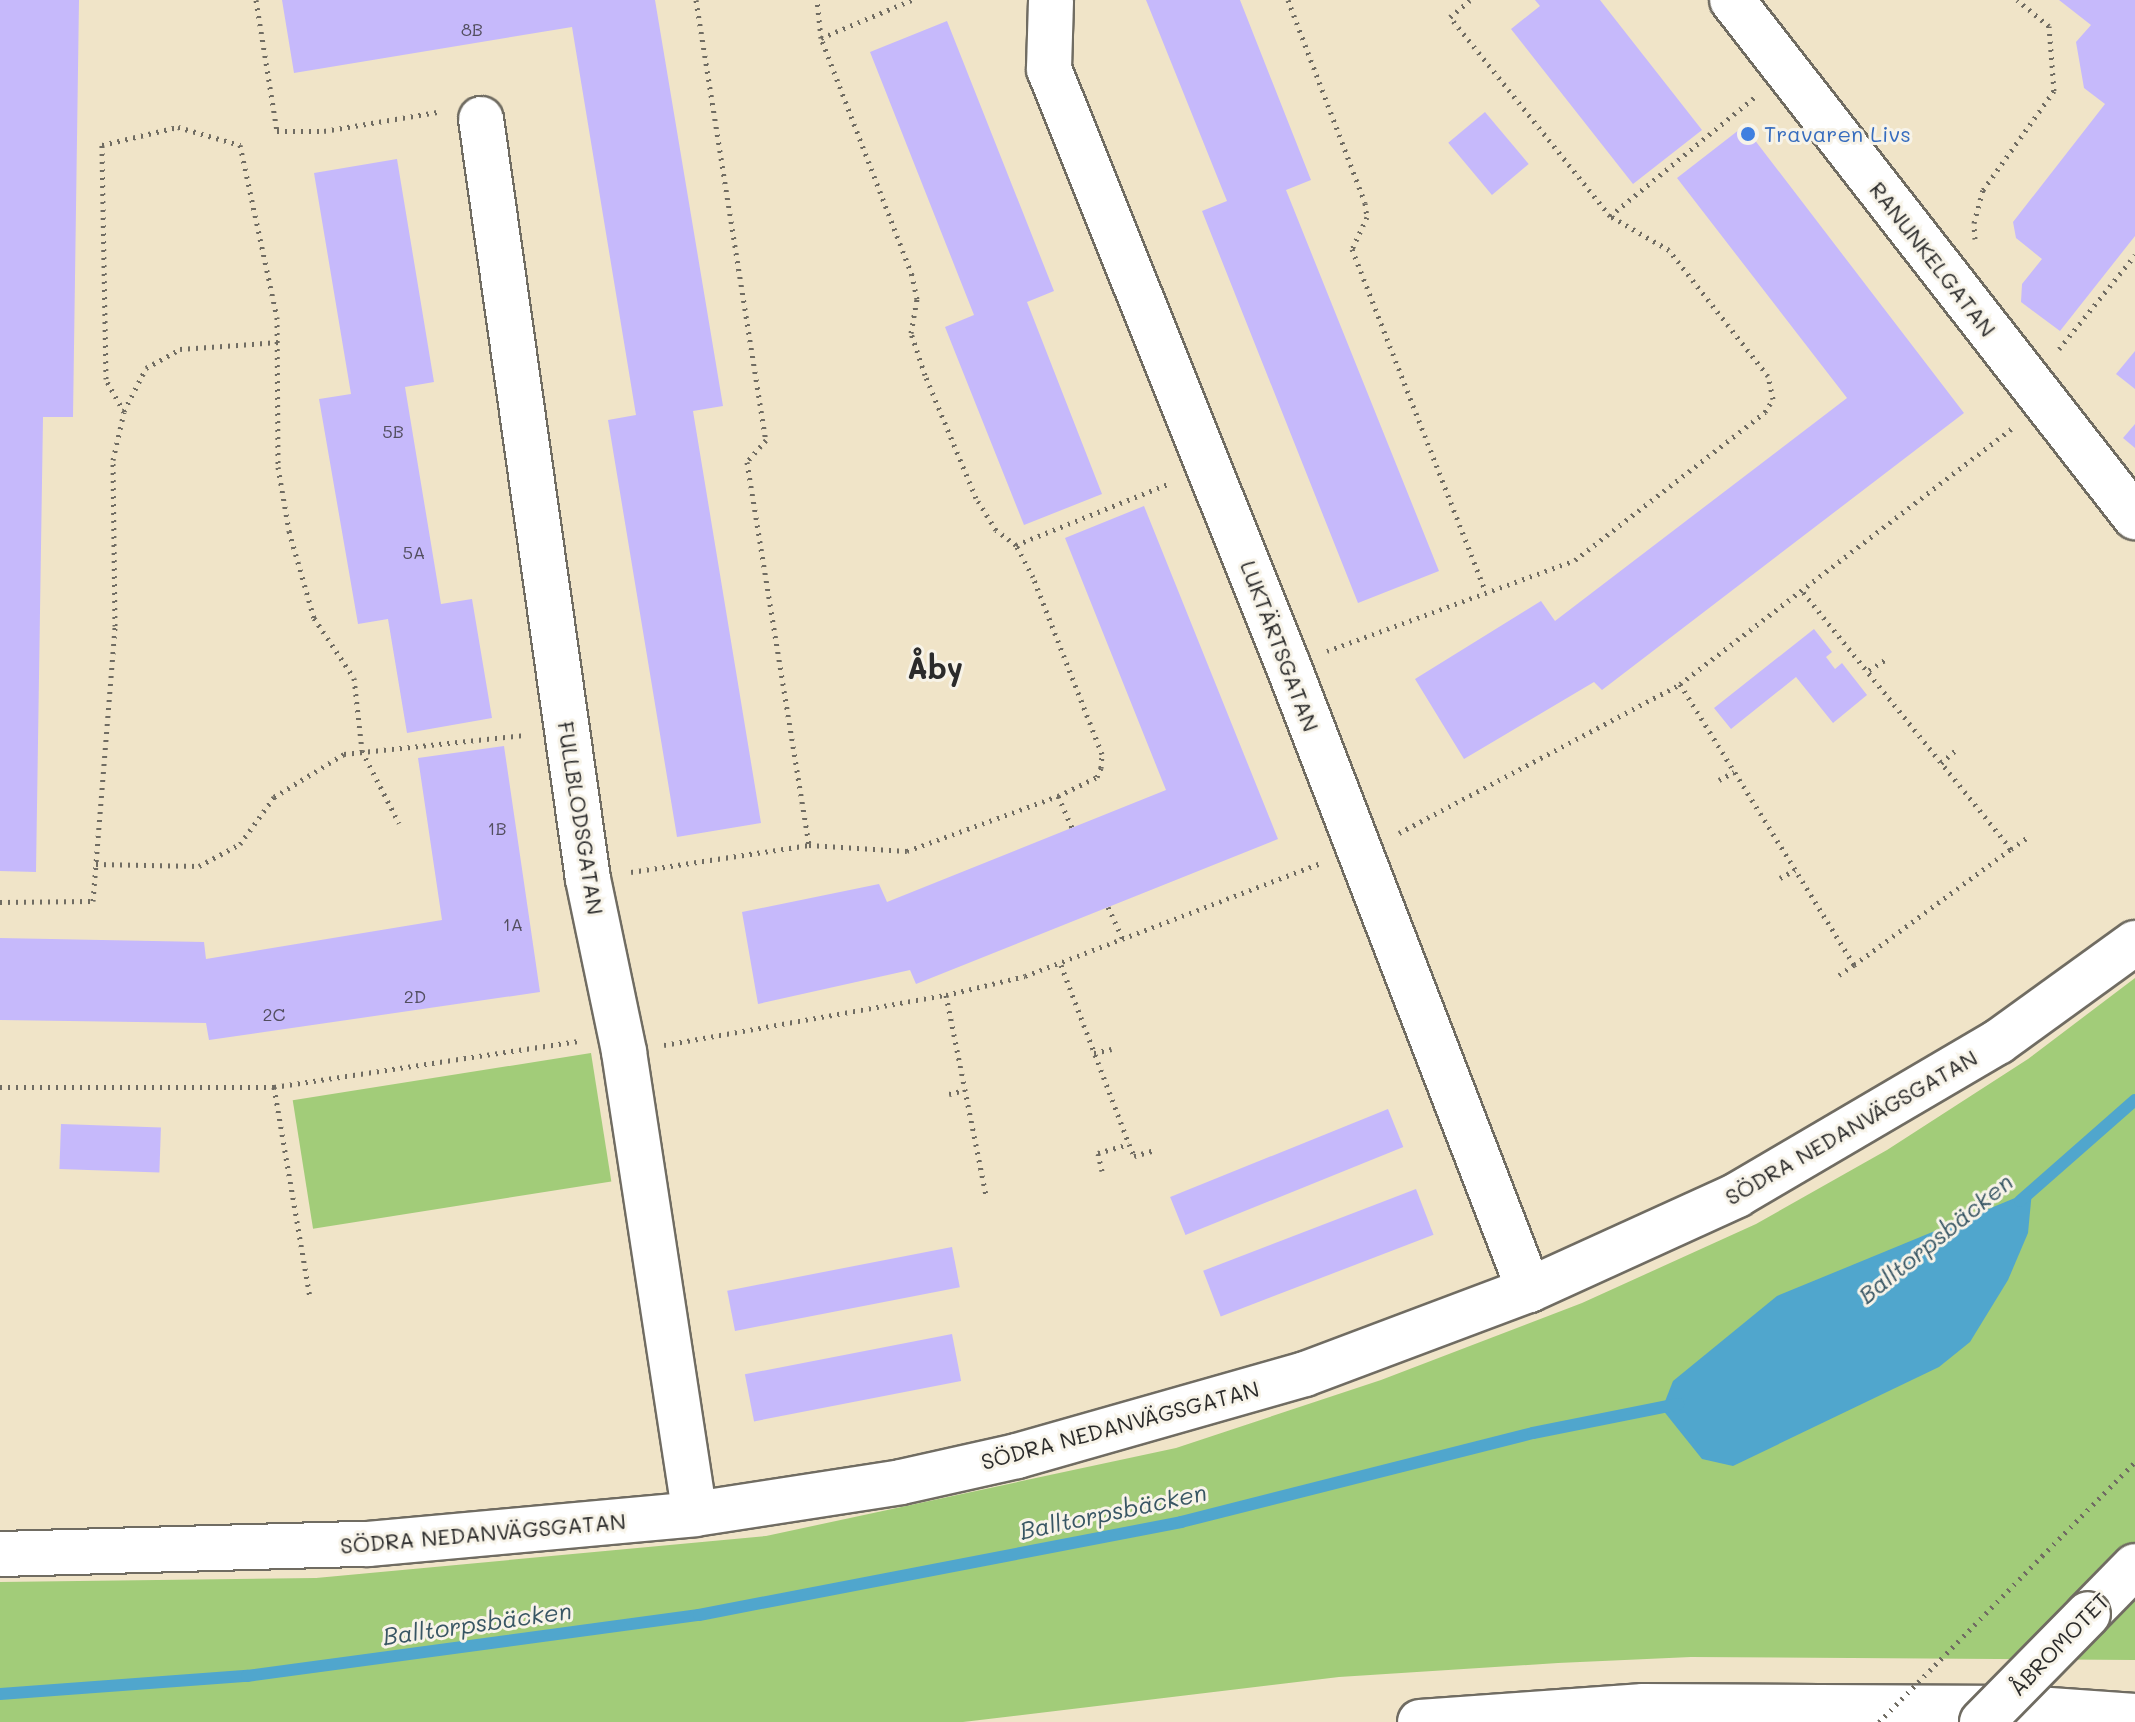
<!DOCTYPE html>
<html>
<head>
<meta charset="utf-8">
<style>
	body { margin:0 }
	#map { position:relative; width:2135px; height:1722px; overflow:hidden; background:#f0e4c8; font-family:Mali,sans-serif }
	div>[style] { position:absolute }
	.green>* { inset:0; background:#a2cc79; transform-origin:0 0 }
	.water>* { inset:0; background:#50a6cd }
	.stream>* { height:12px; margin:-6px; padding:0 6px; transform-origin:6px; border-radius:6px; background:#50a6cd }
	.building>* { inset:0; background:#c6b9fb; transform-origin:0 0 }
	.path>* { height:5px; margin-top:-2.5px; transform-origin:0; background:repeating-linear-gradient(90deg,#706c62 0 2px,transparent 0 8px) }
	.roads { filter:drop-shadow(2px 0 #706c62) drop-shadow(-2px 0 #706c62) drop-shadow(0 2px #706c62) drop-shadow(0 -2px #706c62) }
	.minor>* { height:44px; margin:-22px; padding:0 22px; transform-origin:22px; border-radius:22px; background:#fff }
	.major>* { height:44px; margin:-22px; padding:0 22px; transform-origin:22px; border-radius:22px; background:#fff }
	.highway>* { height:44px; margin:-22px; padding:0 22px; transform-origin:22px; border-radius:22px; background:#fff }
	.path-bridge>* { height:5px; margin-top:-2.5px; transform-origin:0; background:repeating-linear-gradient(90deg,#706c62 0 2px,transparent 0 8px) }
	.bridges { filter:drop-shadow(2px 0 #706c62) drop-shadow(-2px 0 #706c62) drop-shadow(0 2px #706c62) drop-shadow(0 -2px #706c62) }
	.major-bridge>* { height:44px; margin:-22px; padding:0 22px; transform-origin:22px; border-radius:22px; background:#fff }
	.dots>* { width:22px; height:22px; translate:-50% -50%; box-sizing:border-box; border:4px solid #f7f3e8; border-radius:50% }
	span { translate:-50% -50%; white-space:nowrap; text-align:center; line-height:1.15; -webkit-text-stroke:6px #f7f3e8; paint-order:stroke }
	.number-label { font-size:18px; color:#524e5f }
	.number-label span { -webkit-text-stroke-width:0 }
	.shop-label { font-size:22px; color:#366cbe }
	.left { translate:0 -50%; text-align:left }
	.street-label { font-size:22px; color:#2b2b2b }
	.water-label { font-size:24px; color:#385664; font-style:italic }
	.district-label { font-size:30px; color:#2b2b2b; font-weight:700 }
</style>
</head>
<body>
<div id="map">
	<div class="green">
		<i style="clip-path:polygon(2135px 978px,2135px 1660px,1691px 1657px,1558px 1663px,1339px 1677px,963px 1722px,0 1722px,0 1582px,316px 1578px,766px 1536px,1176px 1448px,1381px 1380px,1582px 1303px,1756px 1224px,1887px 1150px,2028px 1059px)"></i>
		<i style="left:591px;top:1053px;width:130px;height:302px;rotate:81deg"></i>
	</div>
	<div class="water">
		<i style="clip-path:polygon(2032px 1191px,2028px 1233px,2008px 1280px,1970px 1342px,1939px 1367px,1733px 1466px,1702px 1459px,1662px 1409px,1673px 1381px,1777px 1296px)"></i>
	</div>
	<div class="stream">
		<i style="left:2020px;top:1201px;width:153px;rotate:-41.3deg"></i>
		<i style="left:0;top:1694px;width:248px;rotate:-4.2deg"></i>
		<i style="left:247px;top:1676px;width:456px;rotate:-7.7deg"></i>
		<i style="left:699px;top:1615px;width:491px;rotate:-10.9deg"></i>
		<i style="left:1181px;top:1522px;width:363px;rotate:-14.2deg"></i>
		<i style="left:1533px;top:1433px;width:148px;rotate:-11.3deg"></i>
	</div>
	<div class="building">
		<i style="clip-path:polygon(0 0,79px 0,73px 417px,43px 417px,36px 872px,0 871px)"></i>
		<i style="clip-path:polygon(282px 0,655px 0,723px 406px,693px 411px,761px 823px,677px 837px,608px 420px,636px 415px,572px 27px,294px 73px)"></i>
		<i style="clip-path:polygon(1146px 0,1240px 0,1311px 180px,1286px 190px,1439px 571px,1358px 603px,1202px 211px,1227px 201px)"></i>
		<i style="clip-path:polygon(1535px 0,1600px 0,1702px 130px,1633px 184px,1511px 29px,1540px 6px)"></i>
		<i style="clip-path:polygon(2059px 0,2135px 0,2135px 236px,2060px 331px,2021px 302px,2022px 284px,2042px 259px,2016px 238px,2013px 222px,2105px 104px,2084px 88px,2076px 42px,2091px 25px)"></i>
		<i style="clip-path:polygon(947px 21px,1054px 291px,1027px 302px,1102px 494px,1024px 525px,945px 327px,974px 315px,870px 52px)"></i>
		<i style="left:1485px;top:112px;width:68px;height:48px;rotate:50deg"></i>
		<i style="clip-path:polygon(1744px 126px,1964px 413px,1602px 690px,1594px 682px,1464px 759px,1415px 679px,1541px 601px,1555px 621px,1847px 398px,1677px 178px)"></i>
		<i style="clip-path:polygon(397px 159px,434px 382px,405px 387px,441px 604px,472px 599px,492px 718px,407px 733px,388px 619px,358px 624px,319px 399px,351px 394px,314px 173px)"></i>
		<i style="clip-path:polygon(2135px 351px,2135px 389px,2116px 374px)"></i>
		<i style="clip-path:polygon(2135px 424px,2135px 448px,2123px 438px)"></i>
		<i style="clip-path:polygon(1144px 506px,1278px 839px,916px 984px,910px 970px,758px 1004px,742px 912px,879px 884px,887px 902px,1166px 790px,1065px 538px)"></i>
		<i style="clip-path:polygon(1814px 629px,1832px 652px,1826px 657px,1835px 669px,1842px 663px,1867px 695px,1833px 723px,1796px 677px,1731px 729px,1714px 708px)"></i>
		<i style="clip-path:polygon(504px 746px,540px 992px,209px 1040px,206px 1023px,0 1020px,0 938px,204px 942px,206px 959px,442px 920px,418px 758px)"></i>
		<i style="left:1388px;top:1109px;width:41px;height:235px;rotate:68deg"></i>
		<i style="left:61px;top:1124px;width:100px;height:45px;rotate:2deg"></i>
		<i style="left:1416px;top:1189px;width:49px;height:228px;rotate:69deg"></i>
		<i style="left:952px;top:1247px;width:41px;height:229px;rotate:79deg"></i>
		<i style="left:952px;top:1334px;width:48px;height:211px;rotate:79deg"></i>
	</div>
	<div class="path">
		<i style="left:256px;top:0;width:133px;rotate:80.9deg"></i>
		<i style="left:277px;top:131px;width:47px"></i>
		<i style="left:324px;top:131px;width:115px;rotate:-9.5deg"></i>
		<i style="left:696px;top:0;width:446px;rotate:81deg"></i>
		<i style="left:766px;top:440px;width:29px;rotate:131deg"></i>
		<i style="left:747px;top:462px;width:388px;rotate:80.8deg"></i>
		<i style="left:1288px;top:0;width:217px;rotate:69.2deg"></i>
		<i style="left:1365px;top:203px;width:14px;rotate:82deg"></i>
		<i style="left:1367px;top:217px;width:35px;rotate:115deg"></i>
		<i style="left:1352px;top:249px;width:368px;rotate:68.7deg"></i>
		<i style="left:821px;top:38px;width:99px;rotate:-22.7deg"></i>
		<i style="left:1610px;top:216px;width:188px;rotate:-39.4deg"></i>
		<i style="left:1975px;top:239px;width:16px;rotate:-94deg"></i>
		<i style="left:1974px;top:223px;width:34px;rotate:-75deg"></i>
		<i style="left:1983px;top:190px;width:122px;rotate:-54.4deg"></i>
		<i style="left:2054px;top:91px;width:65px;rotate:-94.4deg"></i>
		<i style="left:2049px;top:26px;width:41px;rotate:-140.9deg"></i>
		<i style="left:2059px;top:349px;width:121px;rotate:-51deg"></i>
		<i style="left:124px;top:411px;width:48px;rotate:-62.9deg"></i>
		<i style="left:146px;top:368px;width:39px;rotate:-29deg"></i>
		<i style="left:180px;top:349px;width:99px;rotate:-4deg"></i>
		<i style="left:1016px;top:545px;width:166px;rotate:-21.9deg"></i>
		<i style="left:1327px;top:651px;width:264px;rotate:-20.1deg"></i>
		<i style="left:1575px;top:560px;width:241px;rotate:-37.9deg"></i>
		<i style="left:1765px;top:412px;width:15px;rotate:-58deg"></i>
		<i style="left:1773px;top:399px;width:24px;rotate:-102deg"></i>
		<i style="left:1768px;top:376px;width:160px;rotate:-128.2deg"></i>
		<i style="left:1669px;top:250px;width:68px;rotate:-150deg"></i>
		<i style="left:1610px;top:216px;width:255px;rotate:-128.8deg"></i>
		<i style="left:1450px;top:17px;width:26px;rotate:-40deg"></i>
		<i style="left:1869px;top:670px;width:19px;rotate:-32deg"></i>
		<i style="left:1680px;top:684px;width:331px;rotate:58.2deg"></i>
		<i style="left:1854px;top:965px;width:195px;rotate:-36.5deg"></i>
		<i style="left:2011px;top:849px;width:331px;rotate:-129deg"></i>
		<i style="left:1941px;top:763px;width:21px;rotate:-41deg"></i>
		<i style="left:1719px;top:780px;width:17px;rotate:-28deg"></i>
		<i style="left:1058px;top:796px;width:35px;rotate:66deg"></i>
		<i style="left:1399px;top:833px;width:318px;rotate:-27.9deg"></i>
		<i style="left:1680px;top:684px;width:420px;rotate:-37.6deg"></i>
		<i style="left:2011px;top:849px;width:19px;rotate:-35deg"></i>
		<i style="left:96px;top:864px;width:103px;rotate:1.1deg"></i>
		<i style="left:199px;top:866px;width:47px;rotate:-28.2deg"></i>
		<i style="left:240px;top:844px;width:58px;rotate:-54.1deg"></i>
		<i style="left:274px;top:797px;width:82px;rotate:-31.6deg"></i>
		<i style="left:344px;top:754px;width:183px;rotate:-6deg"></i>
		<i style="left:631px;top:872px;width:180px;rotate:-8.6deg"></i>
		<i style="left:809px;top:845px;width:98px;rotate:3.5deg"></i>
		<i style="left:907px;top:851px;width:161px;rotate:-20deg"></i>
		<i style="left:1058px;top:796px;width:43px;rotate:-26deg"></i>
		<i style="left:1097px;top:777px;width:10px;rotate:-66deg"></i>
		<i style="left:1101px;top:768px;width:14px;rotate:-86deg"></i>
		<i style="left:1102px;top:754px;width:190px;rotate:-111.3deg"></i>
		<i style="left:1033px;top:577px;width:36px;rotate:-118deg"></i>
		<i style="left:1016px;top:545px;width:25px;rotate:-143deg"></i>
		<i style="left:996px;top:530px;width:38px;rotate:-122deg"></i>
		<i style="left:976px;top:498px;width:133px;rotate:-112.5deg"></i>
		<i style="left:925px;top:375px;width:44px;rotate:-108.4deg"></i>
		<i style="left:911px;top:333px;width:35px;rotate:-80deg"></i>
		<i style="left:917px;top:299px;width:25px;rotate:-102deg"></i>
		<i style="left:912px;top:275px;width:254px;rotate:-111deg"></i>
		<i style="left:821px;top:38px;width:38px;rotate:-96deg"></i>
		<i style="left:1780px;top:878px;width:17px;rotate:-28deg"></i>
		<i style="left:0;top:902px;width:93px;rotate:-0.6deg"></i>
		<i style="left:93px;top:901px;width:276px;rotate:-85.4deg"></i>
		<i style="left:115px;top:626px;width:166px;rotate:-90.7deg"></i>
		<i style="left:113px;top:460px;width:49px;rotate:-77.1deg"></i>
		<i style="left:124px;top:412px;width:38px;rotate:-119deg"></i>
		<i style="left:106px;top:379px;width:234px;rotate:-91deg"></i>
		<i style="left:102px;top:145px;width:78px;rotate:-13.3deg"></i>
		<i style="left:178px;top:127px;width:65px;rotate:16.2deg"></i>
		<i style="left:240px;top:145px;width:176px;rotate:77.9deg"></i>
		<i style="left:277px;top:317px;width:150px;rotate:89.6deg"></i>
		<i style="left:278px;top:467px;width:65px;rotate:80.2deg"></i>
		<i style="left:289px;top:531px;width:91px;rotate:74deg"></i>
		<i style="left:314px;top:618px;width:72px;rotate:56.3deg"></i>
		<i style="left:354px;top:678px;width:73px;rotate:83.7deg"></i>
		<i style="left:362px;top:751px;width:81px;rotate:62.8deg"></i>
		<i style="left:1108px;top:907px;width:35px;rotate:65deg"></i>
		<i style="left:1061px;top:965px;width:191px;rotate:69.2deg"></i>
		<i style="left:1839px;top:975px;width:18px;rotate:-34deg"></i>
		<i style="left:946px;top:995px;width:204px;rotate:78.7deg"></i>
		<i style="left:664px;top:1045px;width:286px;rotate:-10.1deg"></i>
		<i style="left:946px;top:995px;width:81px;rotate:-13.5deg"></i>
		<i style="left:1025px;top:976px;width:315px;rotate:-20.9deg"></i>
		<i style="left:1094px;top:1053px;width:18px;rotate:-13deg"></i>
		<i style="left:0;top:1087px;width:274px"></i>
		<i style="left:274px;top:1087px;width:308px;rotate:-8.6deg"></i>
		<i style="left:274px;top:1087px;width:213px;rotate:80.3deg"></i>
		<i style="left:949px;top:1094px;width:16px;rotate:-14deg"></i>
		<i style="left:1102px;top:1171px;width:18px;rotate:-103deg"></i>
		<i style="left:1098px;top:1153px;width:32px;rotate:-16deg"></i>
		<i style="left:1129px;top:1144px;width:13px;rotate:67deg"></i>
		<i style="left:1134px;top:1156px;width:19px;rotate:-16deg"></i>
		<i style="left:2042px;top:1556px;width:132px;rotate:-45.3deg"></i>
	</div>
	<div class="roads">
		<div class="minor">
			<i style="left:1732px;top:0;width:656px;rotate:52.06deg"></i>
			<i style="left:1051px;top:1px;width:68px;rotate:91.7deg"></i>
			<i style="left:1049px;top:69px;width:642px;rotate:68.15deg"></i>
			<i style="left:1288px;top:665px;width:670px;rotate:68.91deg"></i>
			<i style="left:481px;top:119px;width:767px;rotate:81.99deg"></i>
			<i style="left:588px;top:879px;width:177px;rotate:78.2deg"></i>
			<i style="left:624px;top:1052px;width:467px;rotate:81.3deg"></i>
			<i style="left:0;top:1554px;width:368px;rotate:-1.6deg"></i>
			<i style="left:368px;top:1544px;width:328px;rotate:-5.2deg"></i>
			<i style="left:695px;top:1514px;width:208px;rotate:-8.8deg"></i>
			<i style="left:901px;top:1482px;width:119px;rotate:-12.6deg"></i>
			<i style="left:1017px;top:1456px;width:299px;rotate:-15.9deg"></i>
			<i style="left:1305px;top:1374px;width:239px;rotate:-20.6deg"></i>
			<i style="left:1529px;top:1290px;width:229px;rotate:-24.5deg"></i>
			<i style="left:1737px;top:1195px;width:303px;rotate:-30.4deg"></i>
			<i style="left:1998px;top:1042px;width:169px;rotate:-35.9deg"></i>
		</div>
		<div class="major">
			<i style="left:2088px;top:1614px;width:67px;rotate:-45.6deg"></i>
		</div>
		<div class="highway">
			<i style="left:1420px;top:1722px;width:224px;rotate:-4.1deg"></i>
			<i style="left:1643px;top:1706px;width:379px;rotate:0.3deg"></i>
			<i style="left:2022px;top:1708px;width:113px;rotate:4deg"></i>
		</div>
	</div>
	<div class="path-bridge">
		<i style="left:1879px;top:1722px;width:233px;rotate:-45.5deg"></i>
	</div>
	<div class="bridges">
		<div class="major-bridge">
			<i style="left:1982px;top:1722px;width:151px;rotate:-45.5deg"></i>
		</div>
	</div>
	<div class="dots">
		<i style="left:1748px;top:134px;background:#3f7fe0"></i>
	</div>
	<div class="number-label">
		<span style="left:472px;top:29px">8B</span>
		<span style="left:393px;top:431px">5B</span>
		<span style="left:414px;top:552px">5A</span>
		<span style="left:497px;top:828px">1B</span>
		<span style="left:513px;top:924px">1A</span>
		<span style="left:415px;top:996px">2D</span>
		<span style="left:274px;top:1014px">2C</span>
	</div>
	<div class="shop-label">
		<span class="left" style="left:1764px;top:134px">Travaren Livs</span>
	</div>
	<div class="street-label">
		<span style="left:1933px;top:259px;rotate:52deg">RANUNKELGATAN</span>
		<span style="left:1280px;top:646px;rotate:69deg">LUKTÄRTSGATAN</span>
		<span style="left:581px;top:818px;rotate:81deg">FULLBLODSGATAN</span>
		<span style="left:1851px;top:1127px;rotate:-30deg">SÖDRA NEDANVÄGSGATAN</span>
		<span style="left:1120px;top:1425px;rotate:-15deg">SÖDRA NEDANVÄGSGATAN</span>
		<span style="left:483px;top:1533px;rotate:-5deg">SÖDRA NEDANVÄGSGATAN</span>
		<span style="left:2059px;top:1644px;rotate:-46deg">ÅBROMOTET</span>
	</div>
	<div class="water-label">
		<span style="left:1935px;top:1238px;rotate:-39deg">Balltorpsbäcken</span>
		<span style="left:1113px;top:1511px;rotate:-12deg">Balltorpsbäcken</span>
		<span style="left:477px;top:1623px;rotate:-8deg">Balltorpsbäcken</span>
	</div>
	<div class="district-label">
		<span style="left:935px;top:667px">Åby</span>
	</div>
</div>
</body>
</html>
